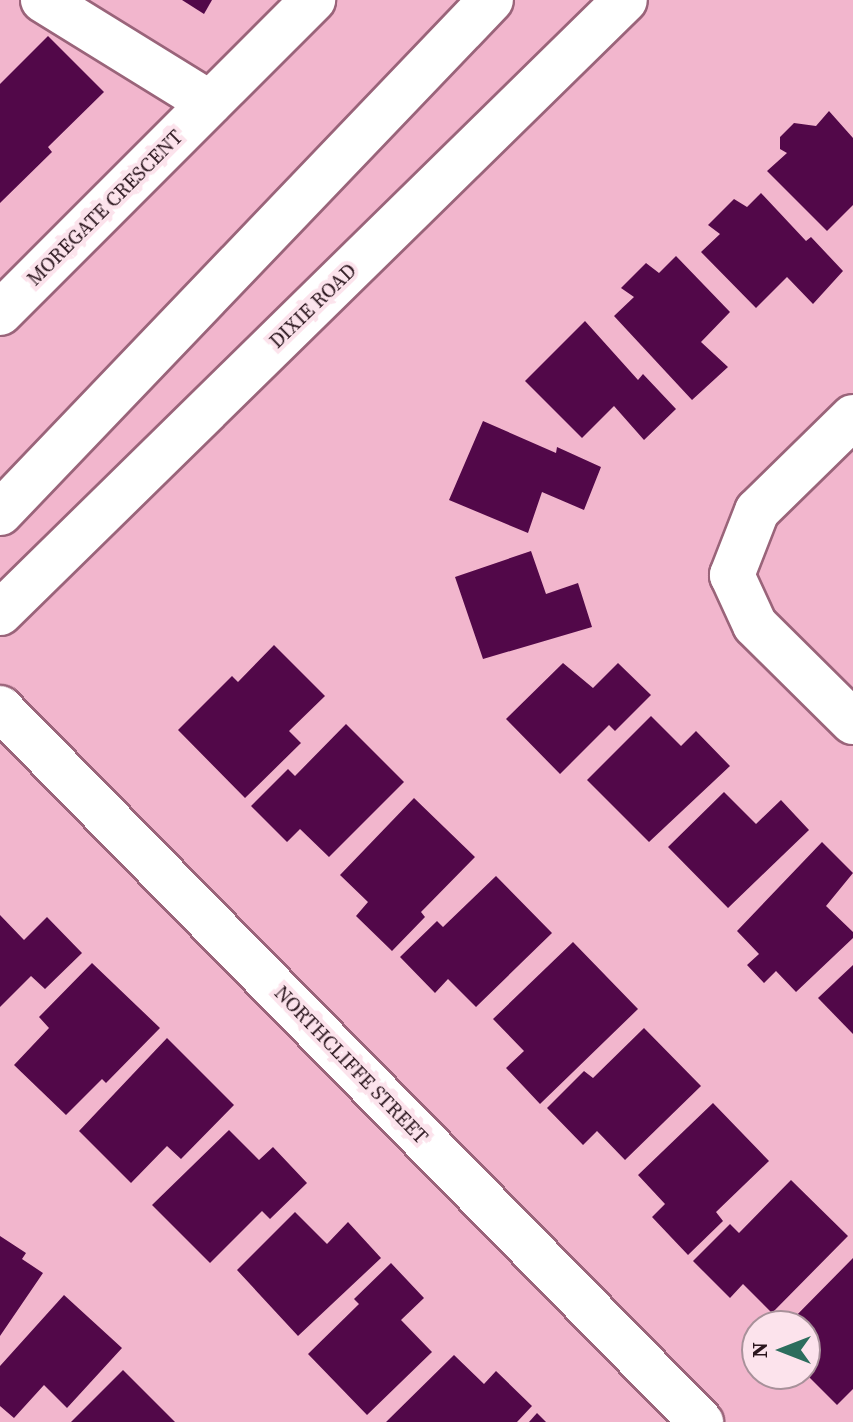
<!DOCTYPE html>
<html>
<head>
<meta charset="utf-8">
<style>
	body { margin:0 }
	#map { position:relative; width:853px; height:1422px; overflow:hidden; background:#f2b6cd; font-family:"Source Serif 4",serif }
	div>[style] { position:absolute }
	.building>* { inset:0; background:#520849 }
	.roads { filter:drop-shadow(2px 0 #9a647a) drop-shadow(-2px 0 #9a647a) drop-shadow(0 2px #9a647a) drop-shadow(0 -2px #9a647a) }
	.street>* { height:44px; margin:-22px; padding:0 22px; transform-origin:22px; border-radius:22px; background:#fff }
	.secondary>* { height:44px; margin:-22px; padding:0 22px; transform-origin:22px; border-radius:22px; background:#fff }
	span { translate:-50% -50%; white-space:nowrap; text-align:center; line-height:1.15; -webkit-text-stroke:8px #fce3ec; paint-order:stroke }
	.street-label { font-size:20px; color:#2b161e }
	.north { position:absolute; left:741px; top:1310px; width:80px; height:80px; box-sizing:border-box; background:#fce3ec; border:2px solid #a8919a; border-radius:50%; rotate:270deg; font-size:22px; font-weight:700; line-height:32px; text-align:center; color:#2b161e }
	.north::after { content:''; display:block; margin:auto; width:28px; height:36px; background:#2c6d5d; clip-path:polygon(50% 0,100% 100%,50% 72%,0 100%) }
</style>
</head>
<body>
<div id="map">
	<div class="building">
		<i style="clip-path:polygon(182px 0,212px 0,204px 14px)"></i>
		<i style="clip-path:polygon(48px 36px,104px 92px,48px 147px,52px 152px,0 203px,0 84px)"></i>
		<i style="clip-path:polygon(829px 111px,853px 138px,853px 205px,827px 231px,767px 171px,787px 153px,780px 149px,780px 137px,794px 123px,816px 126px)"></i>
		<i style="clip-path:polygon(761px 193px,806px 241px,811px 237px,843px 271px,813px 304px,787px 277px,756px 308px,701px 252px,720px 234px,708px 225px,734px 199px,747px 207px)"></i>
		<i style="clip-path:polygon(676px 256px,730px 312px,701px 342px,728px 367px,692px 400px,614px 316px,634px 297px,621px 288px,646px 263px,659px 273px)"></i>
		<i style="clip-path:polygon(585px 321px,638px 380px,643px 374px,676px 409px,644px 440px,614px 406px,582px 438px,525px 381px)"></i>
		<i style="clip-path:polygon(483px 421px,556px 453px,557px 447px,601px 467px,584px 510px,542px 492px,528px 533px,449px 500px)"></i>
		<i style="clip-path:polygon(531px 551px,546px 594px,578px 583px,592px 627px,483px 659px,455px 577px)"></i>
		<i style="clip-path:polygon(274px 645px,325px 696px,289px 731px,301px 743px,245px 798px,178px 730px,232px 676px,238px 682px)"></i>
		<i style="clip-path:polygon(563px 663px,593px 688px,618px 663px,651px 695px,615px 731px,609px 725px,560px 774px,506px 719px)"></i>
		<i style="clip-path:polygon(651px 716px,681px 746px,696px 731px,730px 766px,649px 842px,587px 780px)"></i>
		<i style="clip-path:polygon(346px 724px,404px 782px,329px 857px,300px 829px,287px 842px,251px 806px,288px 769px,295px 776px)"></i>
		<i style="clip-path:polygon(724px 792px,756px 824px,781px 800px,809px 830px,728px 908px,668px 847px)"></i>
		<i style="clip-path:polygon(414px 798px,475px 857px,421px 912px,425px 917px,392px 951px,356px 916px,368px 902px,340px 875px)"></i>
		<i style="clip-path:polygon(822px 842px,853px 873px,826px 906px,853px 932px,853px 938px,796px 992px,776px 971px,764px 983px,747px 965px,759px 954px,737px 931px)"></i>
		<i style="clip-path:polygon(496px 876px,552px 933px,476px 1007px,448px 979px,435px 993px,400px 957px,437px 921px,443px 927px)"></i>
		<i style="clip-path:polygon(0 915px,24px 940px,47px 917px,82px 953px,45px 989px,31px 976px,0 1007px)"></i>
		<i style="clip-path:polygon(573px 942px,638px 1009px,540px 1104px,506px 1068px,524px 1051px,493px 1019px)"></i>
		<i style="clip-path:polygon(92px 963px,160px 1028px,106px 1083px,102px 1079px,66px 1115px,14px 1065px,49px 1028px,39px 1017px)"></i>
		<i style="clip-path:polygon(853px 965px,853px 1034px,818px 998px)"></i>
		<i style="clip-path:polygon(644px 1028px,701px 1086px,625px 1160px,597px 1131px,583px 1145px,547px 1108px,584px 1071px,593px 1078px)"></i>
		<i style="clip-path:polygon(167px 1038px,234px 1105px,181px 1159px,167px 1146px,131px 1183px,79px 1131px)"></i>
		<i style="clip-path:polygon(713px 1103px,769px 1161px,716px 1212px,723px 1221px,688px 1255px,652px 1217px,665px 1204px,638px 1175px)"></i>
		<i style="clip-path:polygon(229px 1130px,259px 1160px,273px 1147px,307px 1183px,270px 1219px,262px 1211px,210px 1263px,152px 1205px)"></i>
		<i style="clip-path:polygon(791px 1180px,848px 1236px,772px 1313px,743px 1284px,730px 1298px,693px 1261px,730px 1224px,739px 1233px)"></i>
		<i style="clip-path:polygon(295px 1212px,327px 1244px,348px 1222px,381px 1258px,298px 1336px,237px 1270px)"></i>
		<i style="clip-path:polygon(0 1236px,26px 1253px,22px 1259px,43px 1273px,0 1336px)"></i>
		<i style="clip-path:polygon(853px 1258px,853px 1389px,837px 1405px,805px 1373px,805px 1364px,814px 1355px,805px 1347px,805px 1326px,786px 1326px)"></i>
		<i style="clip-path:polygon(391px 1263px,424px 1298px,401px 1320px,432px 1352px,367px 1415px,308px 1354px,359px 1304px,354px 1299px)"></i>
		<i style="clip-path:polygon(64px 1295px,122px 1348px,67px 1408px,44px 1385px,14px 1418px,0 1406px,0 1366px)"></i>
		<i style="clip-path:polygon(454px 1355px,484px 1384px,496px 1371px,532px 1406px,517px 1422px,386px 1422px)"></i>
		<i style="clip-path:polygon(123px 1370px,175px 1422px,71px 1422px)"></i>
		<i style="clip-path:polygon(537px 1413px,546px 1422px,529px 1422px)"></i>
	</div>
	<div class="roads">
		<div class="street">
			<i style="left:43px;top:0;width:196px;rotate:31.7deg"></i>
			<i style="left:0;top:313px;width:443px;rotate:-45deg"></i>
			<i style="left:853px;top:417px;width:134px;rotate:135.6deg"></i>
			<i style="left:757px;top:511px;width:69px;rotate:111.3deg"></i>
			<i style="left:732px;top:575px;width:55px;rotate:65.3deg"></i>
			<i style="left:755px;top:625px;width:138px;rotate:44.7deg"></i>
			<i style="left:0;top:708px;width:1001px;rotate:45.53deg"></i>
		</div>
		<div class="secondary">
			<i style="left:0;top:513px;width:710px;rotate:-46.26deg"></i>
			<i style="left:0;top:613px;width:875px;rotate:-44.44deg"></i>
		</div>
	</div>
	<div class="street-label">
		<span style="left:105px;top:208px;rotate:-45deg">MOREGATE CRESCENT</span>
		<span style="left:313px;top:306px;rotate:-44deg">DIXIE ROAD</span>
		<span style="left:351px;top:1065px;rotate:46deg">NORTHCLIFFE STREET</span>
	</div>
	<div class="north">N</div>
</div>
</body>
</html>
